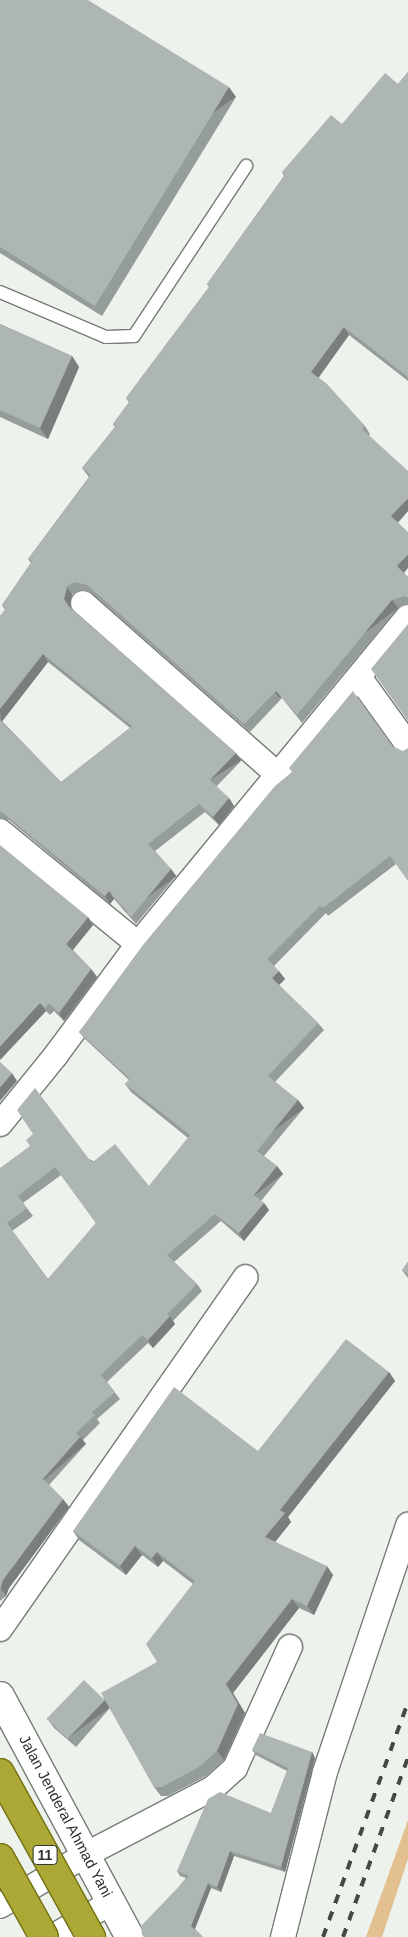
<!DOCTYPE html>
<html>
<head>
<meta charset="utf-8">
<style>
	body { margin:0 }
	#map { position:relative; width:408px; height:1937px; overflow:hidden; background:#edf3ec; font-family:Helvetica,sans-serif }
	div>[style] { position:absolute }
	.green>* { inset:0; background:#e3c08f }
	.roads { filter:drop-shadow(1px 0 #767c75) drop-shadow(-1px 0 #767c75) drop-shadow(0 1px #767c75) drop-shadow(0 -1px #767c75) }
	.service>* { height:12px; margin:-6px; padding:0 6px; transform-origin:6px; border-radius:6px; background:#fff }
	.minor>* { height:24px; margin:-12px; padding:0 12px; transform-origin:12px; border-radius:12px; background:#fff }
	.tertiary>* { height:28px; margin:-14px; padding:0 14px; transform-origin:14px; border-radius:14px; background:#fff }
	.rail>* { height:4px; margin-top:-2px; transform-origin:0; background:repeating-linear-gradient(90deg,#454845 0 9px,transparent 0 18px) }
	.bridges { filter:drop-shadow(1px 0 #727112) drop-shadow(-1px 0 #727112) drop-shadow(0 1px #727112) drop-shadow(0 -1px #727112) }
	.trunk-bridge>* { height:28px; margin:-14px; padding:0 14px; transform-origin:14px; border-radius:14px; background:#aca836 }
	.wall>* { inset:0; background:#959d9a }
	.shaded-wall>* { inset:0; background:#797f7d; transform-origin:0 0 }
	.building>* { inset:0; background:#adb6b3; transform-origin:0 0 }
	span { translate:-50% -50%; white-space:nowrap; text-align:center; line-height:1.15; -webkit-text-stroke:4px #fefffe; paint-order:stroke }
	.shield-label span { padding:1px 4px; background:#fefffe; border:1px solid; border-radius:4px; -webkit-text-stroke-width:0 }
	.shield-label { font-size:14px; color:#2e312e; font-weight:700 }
	.street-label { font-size:15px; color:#2e312e }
</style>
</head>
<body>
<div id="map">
	<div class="green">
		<i style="clip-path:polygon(408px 1820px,408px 1859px,382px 1937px,366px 1937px)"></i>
	</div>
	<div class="roads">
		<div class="service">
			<i style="left:0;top:292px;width:115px;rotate:23deg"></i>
			<i style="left:106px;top:337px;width:28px;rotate:-2deg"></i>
			<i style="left:134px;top:336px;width:204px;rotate:-56.6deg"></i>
		</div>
		<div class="minor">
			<i style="left:83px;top:603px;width:261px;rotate:41.4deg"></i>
			<i style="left:359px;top:677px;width:84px;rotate:54.2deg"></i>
			<i style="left:0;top:831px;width:178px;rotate:39.3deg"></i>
			<i style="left:0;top:1124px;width:89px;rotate:-50.9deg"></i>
			<i style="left:56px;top:1055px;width:138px;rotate:-53.5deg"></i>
			<i style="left:138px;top:944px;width:424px;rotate:-50.5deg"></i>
			<i style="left:0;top:1629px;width:429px;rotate:-55.1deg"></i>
			<i style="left:0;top:1906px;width:101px;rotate:-30.9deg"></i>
			<i style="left:87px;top:1854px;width:142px;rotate:-27.6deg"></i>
			<i style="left:213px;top:1788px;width:30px;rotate:-42deg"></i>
			<i style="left:235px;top:1768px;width:133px;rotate:-65.6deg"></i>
			<i style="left:52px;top:1937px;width:69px;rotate:-30.3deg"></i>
			<i style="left:283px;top:1937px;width:170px;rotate:-75.7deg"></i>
			<i style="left:325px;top:1772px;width:261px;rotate:-71.4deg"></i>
		</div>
		<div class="tertiary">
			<i style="left:0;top:1696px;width:274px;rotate:61.7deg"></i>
		</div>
	</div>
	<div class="rail">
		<i style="left:323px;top:1937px;width:250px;rotate:-70.1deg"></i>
		<i style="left:343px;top:1937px;width:191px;rotate:-70.1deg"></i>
	</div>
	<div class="bridges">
		<div class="trunk-bridge">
			<i style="left:0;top:1773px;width:188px;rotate:61deg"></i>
			<i style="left:0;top:1858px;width:90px;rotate:60.9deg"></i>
		</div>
	</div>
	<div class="wall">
		<i style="clip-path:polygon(0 0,236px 97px,102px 316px,0 253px)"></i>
		<i style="clip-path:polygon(evenodd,408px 72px,408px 381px,349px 335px,318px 377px,365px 426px,370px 434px,369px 435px,408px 511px,398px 523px,404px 573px,408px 577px,408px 604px,398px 608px,302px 723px,282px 698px,250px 732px,92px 593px,79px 590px,72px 594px,70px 607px,236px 753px,241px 761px,216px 787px,229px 798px,234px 806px,219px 825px,205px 812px,155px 851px,171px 869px,176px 876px,136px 924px,114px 899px,110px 904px,9px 820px,0 819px,0 616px,5px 610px,2px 605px,31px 563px,28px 559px,89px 477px,82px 468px,115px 427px,113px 424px,129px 402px,126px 398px,209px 287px,207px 284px,284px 176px,282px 172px,342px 124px,398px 84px,408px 72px,48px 662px,130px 728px,61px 782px,2px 721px,48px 662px)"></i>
		<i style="clip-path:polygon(0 324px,72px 356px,79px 367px,48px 439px,0 417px)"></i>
		<i style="clip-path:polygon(evenodd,353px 691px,396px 864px,328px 916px,326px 913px,274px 966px,285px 979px,279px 985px,318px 1023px,324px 1030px,275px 1082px,298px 1100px,304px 1108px,264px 1156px,277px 1166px,283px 1174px,261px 1201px,264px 1203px,269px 1210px,244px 1241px,221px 1221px,174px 1262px,197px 1284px,202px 1291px,173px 1321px,175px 1324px,153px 1348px,148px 1343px,107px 1382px,120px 1399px,97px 1419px,100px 1423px,83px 1440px,86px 1444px,49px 1485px,63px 1499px,69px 1507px,9px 1588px,6px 1596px,0 1601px,0 1168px,89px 1159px,149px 1186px,188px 1138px,131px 1092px,125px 1084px,129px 1080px,85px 1039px,79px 1032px,292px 772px,353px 691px,61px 1175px,96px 1223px,48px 1279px,12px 1231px,33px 1216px,23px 1203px,61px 1175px)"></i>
		<i style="clip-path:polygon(88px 917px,93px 925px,73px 950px,91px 969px,97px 977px,64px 1021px,54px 1011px,50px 1015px,46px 1011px,0 1060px)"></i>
		<i style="clip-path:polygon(408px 1262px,408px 1278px,402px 1270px)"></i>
		<i style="clip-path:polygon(389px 1372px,395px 1381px,288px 1517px,291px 1522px,275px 1542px,333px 1575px,314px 1615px,299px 1608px,233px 1693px,245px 1713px,224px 1760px,206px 1776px,168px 1796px,161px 1796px,154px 1787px,110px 1708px,76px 1747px,54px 1728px,49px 1721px,105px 1699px,157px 1662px,193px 1584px,163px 1561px,158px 1567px,142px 1555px,126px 1575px,79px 1540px,73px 1531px,258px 1451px)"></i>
		<i style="clip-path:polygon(252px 1750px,312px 1752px,315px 1758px,285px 1872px,234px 1856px,221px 1892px,211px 1888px,195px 1929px,203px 1937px,144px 1937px,142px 1934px,186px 1878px,180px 1876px,177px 1871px,271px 1813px,287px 1771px,256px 1755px)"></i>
	</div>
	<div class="shaded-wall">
		<i style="left:229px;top:87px;width:12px;height:257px;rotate:55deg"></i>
		<i style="clip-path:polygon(344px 327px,349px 335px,317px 380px,311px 372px)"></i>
		<i style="clip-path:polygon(72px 356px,79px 367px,48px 439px,40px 428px)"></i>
		<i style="clip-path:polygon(408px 498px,408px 511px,396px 524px,391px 516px)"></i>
		<i style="clip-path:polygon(408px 554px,408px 568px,403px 574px,397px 566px)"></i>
		<i style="clip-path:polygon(67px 587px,72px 594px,70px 607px,74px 613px,64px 599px)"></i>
		<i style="left:392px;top:600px;width:10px;height:149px;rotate:53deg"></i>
		<i style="clip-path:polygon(43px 654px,48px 662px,1px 723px,0 709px)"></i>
		<i style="left:236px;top:753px;width:9px;height:37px;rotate:58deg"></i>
		<i style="clip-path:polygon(229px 798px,234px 806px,219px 825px,213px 817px)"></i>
		<i style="left:171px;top:869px;width:9px;height:62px;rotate:54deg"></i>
		<i style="clip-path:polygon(109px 891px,114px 899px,110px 904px,105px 896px)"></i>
		<i style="clip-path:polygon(88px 917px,93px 925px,71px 952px,66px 944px)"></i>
		<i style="clip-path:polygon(91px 969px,97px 977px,64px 1021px,59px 1013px)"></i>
		<i style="clip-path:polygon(279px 971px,285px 979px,278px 986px,272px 978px)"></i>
		<i style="clip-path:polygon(40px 1003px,46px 1011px,0 1060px,0 1046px)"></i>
		<i style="clip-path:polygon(12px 1073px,17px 1081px,0 1101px,0 1087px)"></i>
		<i style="left:298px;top:1100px;width:10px;height:65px;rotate:53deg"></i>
		<i style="left:277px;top:1166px;width:10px;height:37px;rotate:53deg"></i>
		<i style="clip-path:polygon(264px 1203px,269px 1210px,244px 1241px,239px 1233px)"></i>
		<i style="clip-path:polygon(170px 1316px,175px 1324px,153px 1348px,148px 1340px)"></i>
		<i style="clip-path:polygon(389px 1372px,395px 1381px,288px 1517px,291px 1522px,272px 1546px,265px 1537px,280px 1510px)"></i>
		<i style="left:80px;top:1437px;width:9px;height:56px;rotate:49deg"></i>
		<i style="clip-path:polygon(63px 1499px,69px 1507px,9px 1588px,6px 1596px,1px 1588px,3px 1580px)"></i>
		<i style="clip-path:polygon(135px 1546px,142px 1555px,126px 1575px,120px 1566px)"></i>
		<i style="clip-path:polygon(157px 1552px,163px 1561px,158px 1567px,152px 1558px)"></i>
		<i style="clip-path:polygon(327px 1566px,333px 1575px,314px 1615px,307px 1606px)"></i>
		<i style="clip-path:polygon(292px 1599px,299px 1608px,233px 1693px,245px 1713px,224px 1760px,217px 1751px,226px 1684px)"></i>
		<i style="left:105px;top:1700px;width:9px;height:52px;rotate:54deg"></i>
		<i style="clip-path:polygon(312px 1752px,315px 1758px,285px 1872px,281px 1867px)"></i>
		<i style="clip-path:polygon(230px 1851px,234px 1856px,221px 1892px,217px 1887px)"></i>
		<i style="clip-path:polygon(208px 1883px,211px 1888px,194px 1931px,191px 1926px)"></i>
	</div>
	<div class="building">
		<i style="clip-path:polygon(0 0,88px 0,229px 87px,95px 306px,0 247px)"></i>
		<i style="clip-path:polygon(408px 72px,408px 377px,344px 327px,311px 372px,327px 384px,365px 426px,362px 429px,408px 471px,408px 498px,391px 516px,408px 532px,408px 554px,397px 566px,408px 577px,408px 598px,404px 596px,392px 600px,297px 715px,276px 691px,244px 724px,87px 585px,74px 582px,67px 587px,64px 599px,68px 606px,236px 753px,210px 780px,229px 798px,213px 817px,199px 804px,148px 844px,171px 869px,131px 917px,109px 891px,105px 896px,3px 813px,0 812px,0 720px,61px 782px,132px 726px,43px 654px,0 709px,0 616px,6px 608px,2px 605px,32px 561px,28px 559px,91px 475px,82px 468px,116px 426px,113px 424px,130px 401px,126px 398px,210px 286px,207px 284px,285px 175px,282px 172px,331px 115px,342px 124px,385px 73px,398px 84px)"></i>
		<i style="clip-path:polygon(0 324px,72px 356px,40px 428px,0 410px)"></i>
		<i style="clip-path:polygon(408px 624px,408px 721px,371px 669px)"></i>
		<i style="clip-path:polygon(evenodd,353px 691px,392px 746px,403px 751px,408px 748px,408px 881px,390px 856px,323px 908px,320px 906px,267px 959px,279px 971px,272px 978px,318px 1023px,268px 1076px,298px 1100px,257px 1151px,277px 1166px,254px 1195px,264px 1203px,239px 1233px,215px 1214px,167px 1255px,197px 1284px,167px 1314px,170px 1316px,148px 1340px,142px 1335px,101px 1375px,115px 1392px,92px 1412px,95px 1415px,76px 1433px,80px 1437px,43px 1479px,63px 1499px,3px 1580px,0 1589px,0 1168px,30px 1146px,26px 1140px,33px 1134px,17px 1110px,35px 1088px,89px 1159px,93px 1162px,115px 1144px,149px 1186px,190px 1135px,125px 1084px,130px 1079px,79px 1032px,143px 945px,275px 786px,292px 772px,289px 768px,353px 691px,55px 1167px,96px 1223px,48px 1279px,7px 1223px,27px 1208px,18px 1196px,55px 1167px)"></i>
		<i style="clip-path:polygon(0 845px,88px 917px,66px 944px,91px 969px,59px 1013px,49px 1003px,45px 1008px,40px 1003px,0 1046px)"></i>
		<i style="clip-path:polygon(0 1062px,12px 1073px,0 1087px)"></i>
		<i style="clip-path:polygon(408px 1262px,408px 1274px,402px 1270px)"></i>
		<i style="clip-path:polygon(346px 1339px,389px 1372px,280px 1510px,285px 1513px,265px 1537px,327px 1566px,307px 1606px,292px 1599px,226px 1684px,238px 1704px,217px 1751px,199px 1767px,162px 1787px,154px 1787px,101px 1693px,157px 1662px,146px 1644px,195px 1581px,157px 1552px,152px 1558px,135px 1546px,120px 1566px,73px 1531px,174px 1387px,258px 1451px)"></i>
		<i style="left:84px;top:1680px;width:29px;height:54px;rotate:44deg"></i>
		<i style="clip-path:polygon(260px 1733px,312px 1752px,281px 1867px,230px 1851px,217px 1887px,208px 1883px,191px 1926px,203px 1937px,145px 1937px,142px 1934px,141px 1926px,189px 1876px,177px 1871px,208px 1799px,220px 1792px,271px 1813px,288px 1768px,252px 1750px)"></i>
	</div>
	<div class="shield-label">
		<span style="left:45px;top:1855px">11</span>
	</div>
	<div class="street-label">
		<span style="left:66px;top:1816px;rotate:62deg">Jalan Jenderal Ahmad Yani</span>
	</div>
</div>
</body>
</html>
